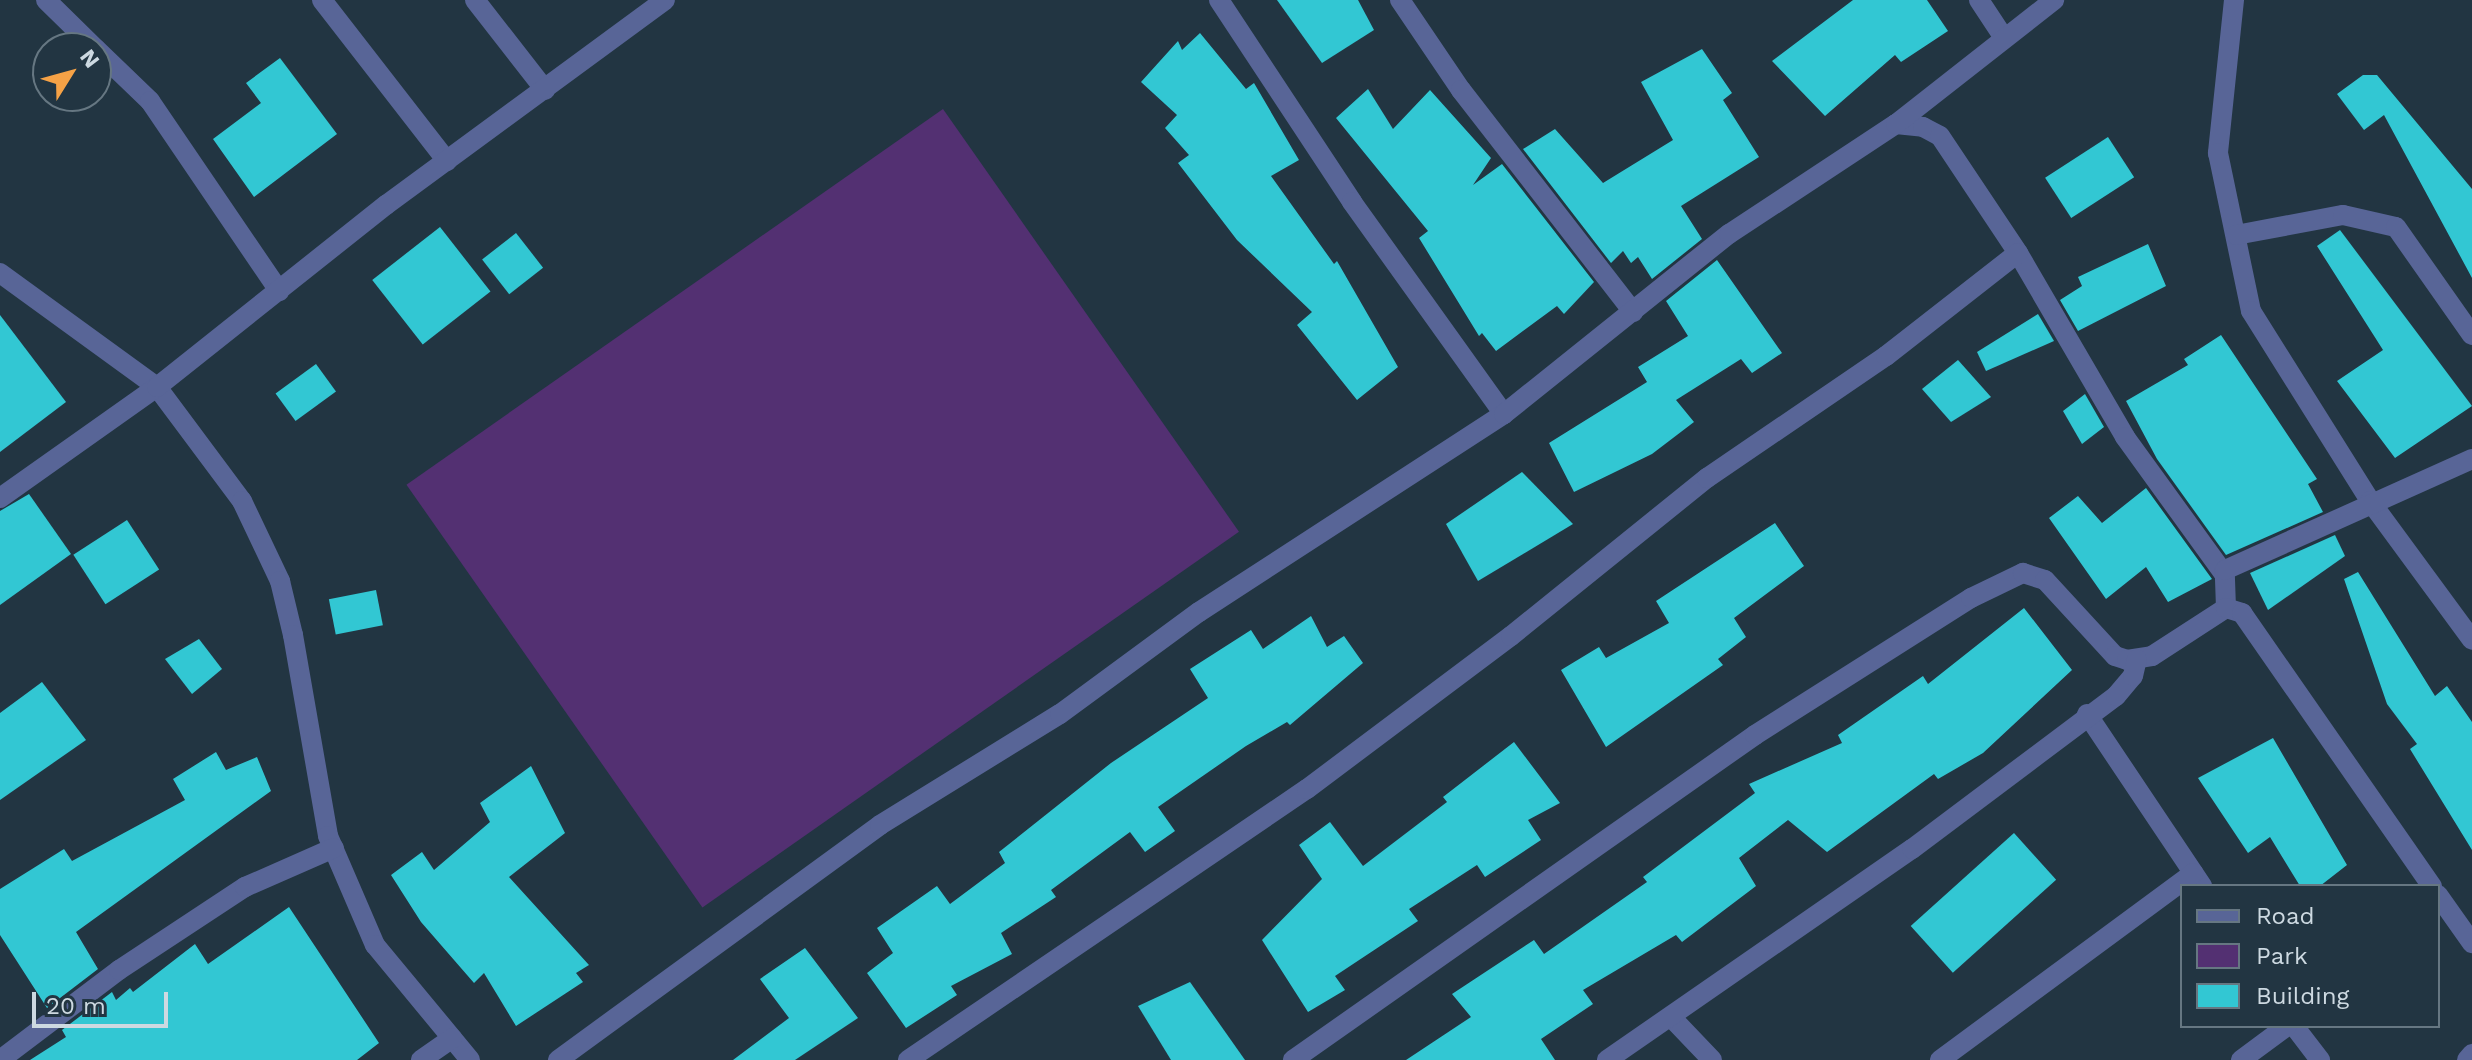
<!DOCTYPE html>
<html>
<head>
<meta charset="utf-8">
<style>
	body { margin:0 }
	#map { position:relative; width:2472px; height:1060px; overflow:hidden; background:#223542; font-family:"Work Sans",sans-serif }
	div>[style] { position:absolute }
	.green>* { inset:0; background:#533072; transform-origin:0 0 }
	.building>* { inset:0; background:#32c7d3; transform-origin:0 0 }
	.minor>* { height:20px; margin:-10px; padding:0 10px; transform-origin:10px; border-radius:10px; background:#586597 }
	span { translate:-50% -50%; white-space:nowrap; text-align:center; line-height:1.15; -webkit-text-stroke:8px #223542; paint-order:stroke }
	.legend { position:absolute; left:2180px; top:884px; width:260px; height:144px; box-sizing:border-box; background:#223542; border:2px solid #667782; margin:0; padding:10px 14px; list-style:none; font-size:24px; color:#cdd9e1 }
	.legend li { display:flex; align-items:center; gap:16px; height:40px }
	.legend b { width:40px; border:2px solid #667782 }
	.north { position:absolute; left:32px; top:32px; width:80px; height:80px; box-sizing:border-box; background:#223542; border:2px solid #667782; border-radius:50%; rotate:53deg; font-size:22px; font-weight:700; line-height:32px; text-align:center; color:#cdd9e1 }
	.north::after { content:''; display:block; margin:auto; width:28px; height:36px; background:#f6a246; clip-path:polygon(50% 0,100% 100%,50% 72%,0 100%) }
	.scale { position:absolute; left:32px; top:992px; width:136px; height:36px; box-sizing:border-box; border:4px solid #cdd9e1; border-top:0; padding-left:10px; font-size:24px; line-height:28px; white-space:nowrap; color:#cdd9e1; -webkit-text-stroke:6px #223542; paint-order:stroke }
</style>
</head>
<body>
<div id="map">
	<div class="green">
		<i style="left:943px;top:109px;width:516px;height:655px;rotate:55deg"></i>
	</div>
	<div class="building">
		<i style="clip-path:polygon(1277px 0,1358px 0,1374px 30px,1322px 63px)"></i>
		<i style="clip-path:polygon(1853px 0,1927px 0,1948px 31px,1901px 62px,1895px 55px,1825px 116px,1772px 61px)"></i>
		<i style="clip-path:polygon(1200px 33px,1246px 89px,1254px 83px,1299px 160px,1271px 176px,1334px 264px,1337px 261px,1398px 367px,1357px 400px,1297px 325px,1312px 312px,1237px 240px,1178px 163px,1189px 155px,1165px 128px,1177px 115px,1141px 82px,1178px 41px,1182px 50px)"></i>
		<i style="clip-path:polygon(1702px 49px,1732px 93px,1723px 100px,1759px 157px,1681px 206px,1702px 239px,1652px 279px,1638px 257px,1631px 263px,1623px 251px,1611px 263px,1523px 149px,1555px 129px,1603px 183px,1673px 140px,1641px 82px)"></i>
		<i style="clip-path:polygon(280px 58px,337px 134px,254px 197px,213px 139px,261px 103px,246px 83px)"></i>
		<i style="clip-path:polygon(2363px 75px,2377px 75px,2472px 189px,2472px 278px,2384px 115px,2364px 130px,2337px 94px)"></i>
		<i style="clip-path:polygon(1368px 89px,1393px 129px,1430px 90px,1491px 158px,1473px 185px,1502px 164px,1594px 282px,1564px 314px,1557px 306px,1496px 351px,1482px 333px,1479px 336px,1419px 238px,1428px 231px,1336px 118px)"></i>
		<i style="left:2108px;top:137px;width:48px;height:75px;rotate:57deg"></i>
		<i style="left:440px;top:227px;width:82px;height:86px;rotate:52deg"></i>
		<i style="clip-path:polygon(2340px 230px,2472px 406px,2395px 458px,2337px 381px,2383px 350px,2317px 246px)"></i>
		<i style="left:516px;top:233px;width:44px;height:43px;rotate:52deg"></i>
		<i style="clip-path:polygon(2148px 244px,2166px 286px,2078px 331px,2060px 300px,2082px 286px,2078px 277px)"></i>
		<i style="clip-path:polygon(1717px 260px,1782px 353px,1752px 373px,1741px 359px,1676px 400px,1694px 422px,1652px 454px,1574px 492px,1549px 443px,1647px 382px,1638px 367px,1688px 336px,1666px 301px)"></i>
		<i style="clip-path:polygon(2038px 314px,2054px 341px,1986px 371px,1977px 352px)"></i>
		<i style="clip-path:polygon(0 315px,66px 402px,0 452px)"></i>
		<i style="clip-path:polygon(2221px 335px,2317px 479px,2308px 484px,2323px 512px,2226px 555px,2157px 459px,2126px 401px,2188px 365px,2184px 359px)"></i>
		<i style="clip-path:polygon(1958px 360px,1991px 397px,1951px 422px,1922px 389px)"></i>
		<i style="left:316px;top:364px;width:34px;height:50px;rotate:54deg"></i>
		<i style="clip-path:polygon(2085px 394px,2104px 427px,2082px 444px,2063px 411px)"></i>
		<i style="clip-path:polygon(1522px 472px,1573px 524px,1478px 581px,1446px 524px)"></i>
		<i style="clip-path:polygon(2146px 488px,2212px 579px,2168px 602px,2146px 567px,2106px 599px,2049px 518px,2078px 496px,2102px 523px)"></i>
		<i style="clip-path:polygon(29px 494px,71px 554px,0 605px,0 511px)"></i>
		<i style="left:127px;top:520px;width:59px;height:64px;rotate:57deg"></i>
		<i style="clip-path:polygon(1775px 523px,1804px 566px,1734px 618px,1746px 637px,1718px 659px,1723px 665px,1606px 747px,1561px 670px,1599px 647px,1606px 658px,1669px 623px,1656px 601px)"></i>
		<i style="clip-path:polygon(2335px 535px,2345px 556px,2268px 610px,2250px 573px)"></i>
		<i style="clip-path:polygon(2358px 572px,2435px 696px,2447px 686px,2472px 722px,2472px 850px,2410px 749px,2417px 744px,2387px 704px,2344px 579px)"></i>
		<i style="left:376px;top:590px;width:36px;height:48px;rotate:79deg"></i>
		<i style="clip-path:polygon(2024px 608px,2072px 670px,1983px 753px,1938px 779px,1934px 774px,1827px 852px,1788px 820px,1739px 858px,1756px 886px,1682px 942px,1676px 935px,1583px 990px,1593px 1004px,1541px 1039px,1555px 1060px,1406px 1060px,1471px 1017px,1452px 994px,1534px 940px,1544px 954px,1647px 882px,1643px 877px,1755px 793px,1749px 784px,1842px 743px,1838px 735px,1923px 676px,1928px 684px)"></i>
		<i style="clip-path:polygon(1311px 616px,1327px 647px,1344px 636px,1363px 663px,1290px 725px,1287px 722px,1246px 746px,1158px 807px,1175px 831px,1145px 852px,1130px 832px,1051px 890px,1056px 897px,1001px 933px,1012px 954px,951px 986px,957px 995px,906px 1028px,867px 973px,893px 953px,877px 928px,937px 886px,950px 904px,1005px 863px,999px 852px,1111px 763px,1208px 698px,1190px 669px,1251px 630px,1263px 649px)"></i>
		<i style="clip-path:polygon(199px 639px,222px 669px,192px 694px,165px 659px)"></i>
		<i style="clip-path:polygon(42px 682px,86px 740px,0 800px,0 713px)"></i>
		<i style="clip-path:polygon(2273px 738px,2347px 865px,2320px 886px,2300px 886px,2270px 837px,2248px 853px,2198px 778px)"></i>
		<i style="clip-path:polygon(1514px 742px,1560px 803px,1528px 820px,1541px 840px,1485px 877px,1477px 865px,1409px 909px,1418px 921px,1335px 976px,1345px 990px,1308px 1012px,1262px 940px,1322px 879px,1299px 845px,1330px 822px,1363px 866px,1447px 802px,1443px 797px)"></i>
		<i style="clip-path:polygon(216px 752px,226px 770px,257px 757px,271px 791px,76px 932px,98px 969px,47px 1008px,0 935px,0 889px,64px 849px,72px 861px,185px 800px,173px 779px)"></i>
		<i style="clip-path:polygon(531px 766px,565px 833px,509px 877px,589px 965px,576px 973px,583px 982px,516px 1026px,484px 973px,474px 983px,421px 922px,391px 875px,422px 852px,434px 870px,490px 822px,480px 803px)"></i>
		<i style="left:2014px;top:833px;width:63px;height:139px;rotate:48deg"></i>
		<i style="clip-path:polygon(289px 907px,379px 1043px,357px 1060px,30px 1060px,66px 1037px,62px 1030px,112px 992px,116px 1000px,130px 988px,133px 992px,195px 944px,208px 964px)"></i>
		<i style="clip-path:polygon(805px 948px,858px 1018px,795px 1060px,733px 1060px,789px 1018px,760px 979px)"></i>
		<i style="clip-path:polygon(1190px 982px,1245px 1060px,1171px 1060px,1138px 1006px)"></i>
	</div>
	<div class="minor">
		<i style="left:46px;top:0;width:69px;rotate:44.4deg"></i>
		<i style="left:322px;top:0;width:204px;rotate:52.2deg"></i>
		<i style="left:475px;top:0;width:114px;rotate:52.1deg"></i>
		<i style="left:1219px;top:0;width:242px;rotate:56.6deg"></i>
		<i style="left:1352px;top:202px;width:261px;rotate:54.4deg"></i>
		<i style="left:1400px;top:0;width:109px;rotate:55.9deg"></i>
		<i style="left:1461px;top:90px;width:281px;rotate:52.2deg"></i>
		<i style="left:1979px;top:0;width:45px;rotate:56.7deg"></i>
		<i style="left:2234px;top:0;width:154px;rotate:96deg"></i>
		<i style="left:2218px;top:153px;width:161px;rotate:78.2deg"></i>
		<i style="left:2251px;top:311px;width:224px;rotate:57.9deg"></i>
		<i style="left:2370px;top:501px;width:172px;rotate:53.7deg"></i>
		<i style="left:96px;top:49px;width:75px;rotate:43.9deg"></i>
		<i style="left:150px;top:101px;width:230px;rotate:55.8deg"></i>
		<i style="left:1896px;top:124px;width:27px;rotate:6deg"></i>
		<i style="left:1923px;top:127px;width:19px;rotate:28deg"></i>
		<i style="left:1940px;top:136px;width:141px;rotate:56.3deg"></i>
		<i style="left:2018px;top:253px;width:213px;rotate:59.8deg"></i>
		<i style="left:2125px;top:437px;width:169px;rotate:54.1deg"></i>
		<i style="left:2236px;top:235px;width:109px;rotate:-10.6deg"></i>
		<i style="left:2343px;top:215px;width:54px;rotate:12.8deg"></i>
		<i style="left:2396px;top:227px;width:132px;rotate:54.9deg"></i>
		<i style="left:0;top:273px;width:194px;rotate:36deg"></i>
		<i style="left:157px;top:387px;width:142px;rotate:53.3deg"></i>
		<i style="left:242px;top:501px;width:89px;rotate:64.6deg"></i>
		<i style="left:280px;top:581px;width:56px;rotate:76.5deg"></i>
		<i style="left:293px;top:635px;width:204px;rotate:80.1deg"></i>
		<i style="left:328px;top:836px;width:119px;rotate:66.7deg"></i>
		<i style="left:375px;top:945px;width:149px;rotate:50.4deg"></i>
		<i style="left:0;top:498px;width:192px;rotate:-35.3deg"></i>
		<i style="left:157px;top:387px;width:293px;rotate:-38.5deg"></i>
		<i style="left:386px;top:205px;width:346px;rotate:-36.3deg"></i>
		<i style="left:2226px;top:608px;width:38px;rotate:-92deg"></i>
		<i style="left:2225px;top:570px;width:271px;rotate:-24.2deg"></i>
		<i style="left:2087px;top:714px;width:207px;rotate:56.2deg"></i>
		<i style="left:2438px;top:895px;width:59px;rotate:54.7deg"></i>
		<i style="left:1672px;top:1018px;width:58px;rotate:46.4deg"></i>
		<i style="left:2294px;top:1026px;width:43px;rotate:52.6deg"></i>
		<i style="left:0;top:1060px;width:149px;rotate:-37.1deg"></i>
		<i style="left:119px;top:970px;width:151px;rotate:-33.4deg"></i>
		<i style="left:245px;top:887px;width:97px;rotate:-23.7deg"></i>
		<i style="left:421px;top:1060px;width:38px;rotate:-35deg"></i>
		<i style="left:558px;top:1060px;width:399px;rotate:-36.1deg"></i>
		<i style="left:880px;top:825px;width:211px;rotate:-31.7deg"></i>
		<i style="left:1060px;top:714px;width:172px;rotate:-36.3deg"></i>
		<i style="left:1199px;top:612px;width:364px;rotate:-33deg"></i>
		<i style="left:1504px;top:414px;width:288px;rotate:-38.7deg"></i>
		<i style="left:1729px;top:234px;width:200px;rotate:-33.4deg"></i>
		<i style="left:1896px;top:124px;width:201px;rotate:-38.1deg"></i>
		<i style="left:908px;top:1060px;width:482px;rotate:-34.2deg"></i>
		<i style="left:1307px;top:789px;width:255px;rotate:-36.9deg"></i>
		<i style="left:1511px;top:636px;width:252px;rotate:-38.9deg"></i>
		<i style="left:1707px;top:478px;width:217px;rotate:-34.3deg"></i>
		<i style="left:1886px;top:356px;width:167px;rotate:-38deg"></i>
		<i style="left:1293px;top:1060px;width:565px;rotate:-35.12deg"></i>
		<i style="left:1755px;top:735px;width:256px;rotate:-32.4deg"></i>
		<i style="left:1971px;top:598px;width:58px;rotate:-25.7deg"></i>
		<i style="left:2023px;top:573px;width:23px;rotate:18deg"></i>
		<i style="left:2045px;top:580px;width:103px;rotate:47.4deg"></i>
		<i style="left:2115px;top:656px;width:13px;rotate:18deg"></i>
		<i style="left:2127px;top:660px;width:25px;rotate:-9deg"></i>
		<i style="left:2152px;top:656px;width:88px;rotate:-33deg"></i>
		<i style="left:2226px;top:608px;width:17px;rotate:17deg"></i>
		<i style="left:2242px;top:613px;width:333px;rotate:55.2deg"></i>
		<i style="left:1607px;top:1060px;width:371px;rotate:-34.7deg"></i>
		<i style="left:1912px;top:849px;width:255px;rotate:-36.9deg"></i>
		<i style="left:2116px;top:696px;width:26px;rotate:-50deg"></i>
		<i style="left:2133px;top:676px;width:17px;rotate:-77deg"></i>
		<i style="left:1940px;top:1060px;width:315px;rotate:-36.4deg"></i>
		<i style="left:2241px;top:1060px;width:57px;rotate:-36.5deg"></i>
		<i style="left:2467px;top:1060px;width:8px;rotate:-50deg"></i>
	</div>
	<ul class="legend">
	<li><b style="height:10px;background:#586597"></b>Road</li>
	<li><b style="height:22px;background:#533072"></b>Park</li>
	<li><b style="height:22px;background:#32c7d3"></b>Building</li>
	</ul>
	<div class="north">N</div>
	<div class="scale">20 m</div>
</div>
</body>
</html>
